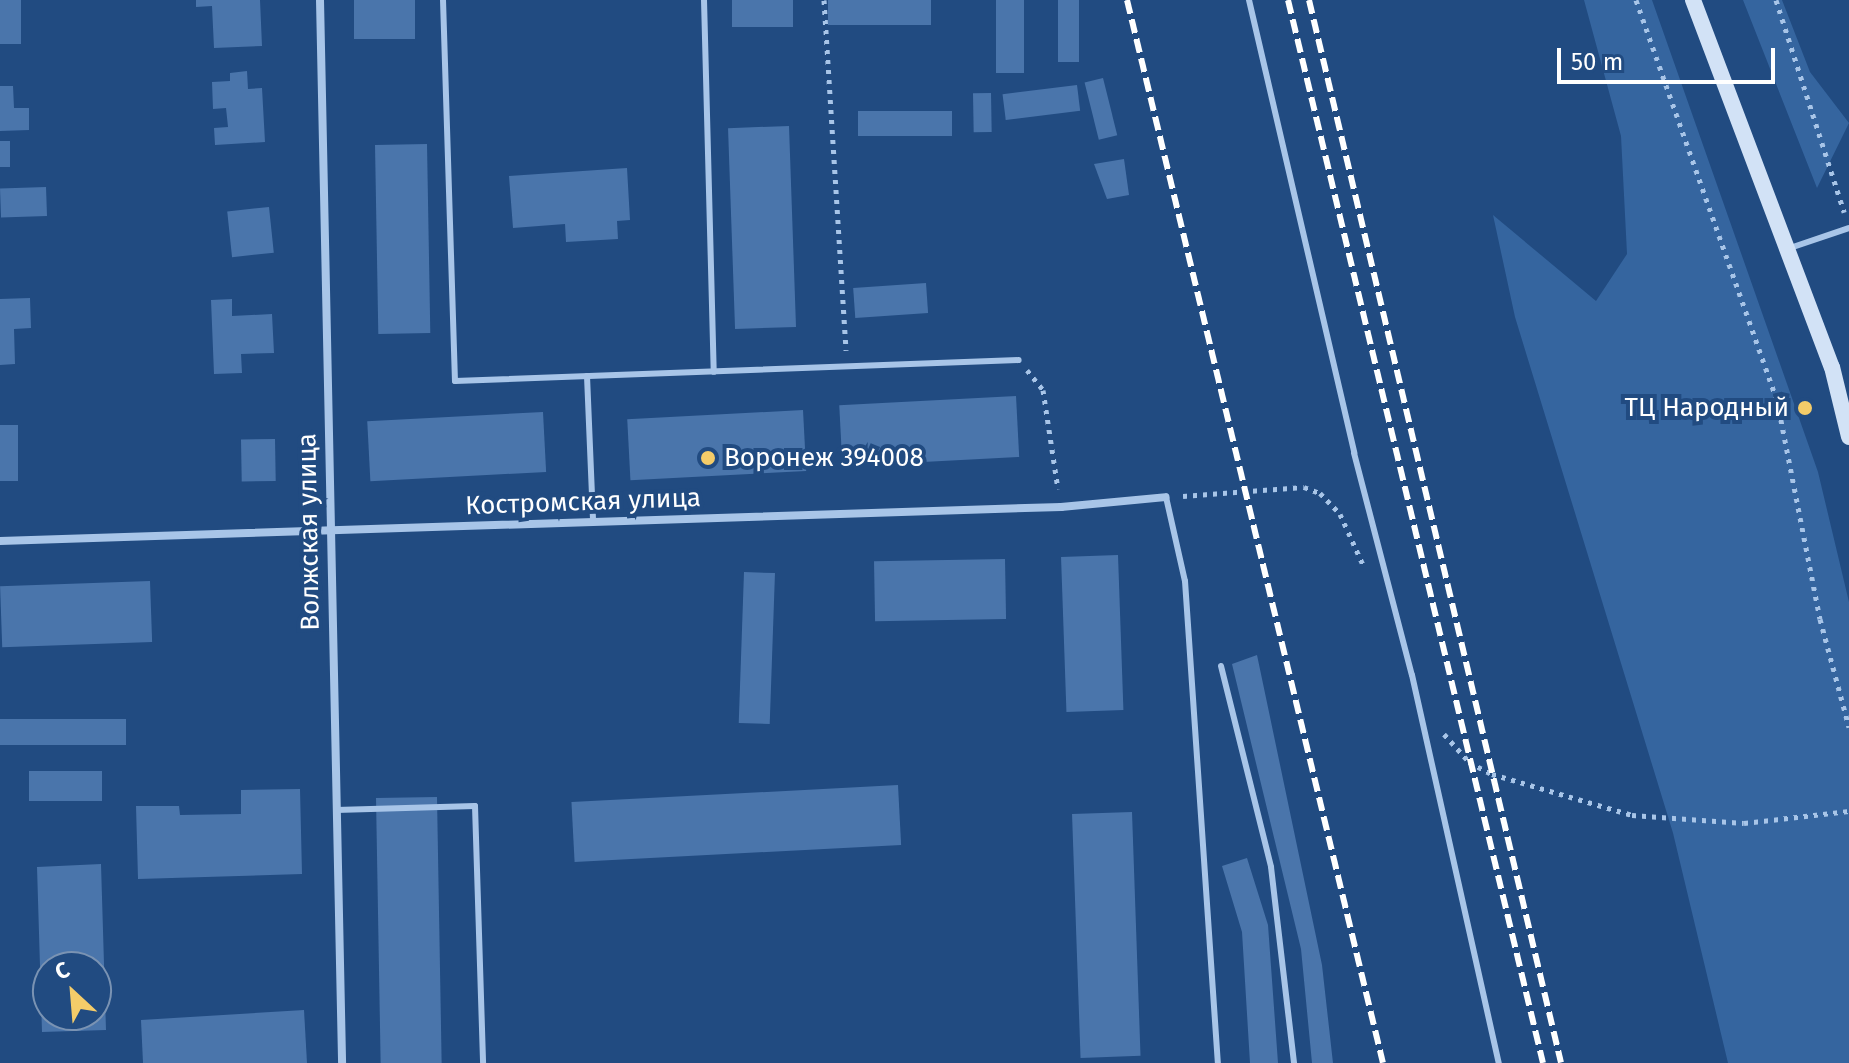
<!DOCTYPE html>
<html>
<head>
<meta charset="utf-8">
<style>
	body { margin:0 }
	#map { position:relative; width:1849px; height:1063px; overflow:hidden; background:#214b81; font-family:"Fira Sans",sans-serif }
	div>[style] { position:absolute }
	.green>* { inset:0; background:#35659f }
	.building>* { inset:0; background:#4a75ab; transform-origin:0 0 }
	.path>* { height:5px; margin-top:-2.5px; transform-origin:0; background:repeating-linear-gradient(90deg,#a8c5e8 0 4px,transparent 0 10px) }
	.service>* { height:6px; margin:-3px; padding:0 3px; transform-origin:3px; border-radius:3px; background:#a8c5e8 }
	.minor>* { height:8px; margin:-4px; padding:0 4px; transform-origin:4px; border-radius:4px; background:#a8c5e8 }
	.secondary>* { height:16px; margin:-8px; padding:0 8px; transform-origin:8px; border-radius:8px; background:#d2e2f6 }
	.rail>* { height:6px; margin-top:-3px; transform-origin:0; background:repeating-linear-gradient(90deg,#fff 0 14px,transparent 0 20px) }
	.dots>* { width:22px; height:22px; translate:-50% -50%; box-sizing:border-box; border:4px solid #214b81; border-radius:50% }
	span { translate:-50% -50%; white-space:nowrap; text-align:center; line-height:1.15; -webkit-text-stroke:8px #214b81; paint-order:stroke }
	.poi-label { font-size:26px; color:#fff }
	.right { translate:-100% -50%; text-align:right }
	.left { translate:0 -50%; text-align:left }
	.street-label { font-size:26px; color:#fff }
	.north { position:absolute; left:32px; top:951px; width:80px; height:80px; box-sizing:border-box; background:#214b81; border:2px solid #7a93b3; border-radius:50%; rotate:334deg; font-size:22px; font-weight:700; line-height:32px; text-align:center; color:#fff }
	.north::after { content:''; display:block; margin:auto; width:28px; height:36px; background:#f4cc69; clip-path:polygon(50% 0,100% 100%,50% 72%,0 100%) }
	.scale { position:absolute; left:1557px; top:48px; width:218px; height:36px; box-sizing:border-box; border:4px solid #fff; border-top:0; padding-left:10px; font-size:24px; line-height:28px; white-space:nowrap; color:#fff; -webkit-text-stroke:6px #214b81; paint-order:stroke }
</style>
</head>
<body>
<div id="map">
	<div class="green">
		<i style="clip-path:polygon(1584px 0,1652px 0,1818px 472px,1849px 602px,1849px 1063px,1728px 1063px,1673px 833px,1515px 317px,1493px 215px,1596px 301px,1627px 254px,1621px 136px)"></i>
		<i style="clip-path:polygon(1743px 0,1782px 0,1810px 72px,1849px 123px,1817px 188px)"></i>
	</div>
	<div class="building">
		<i style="left:0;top:0;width:21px;height:44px"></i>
		<i style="clip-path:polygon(196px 0,260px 0,262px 46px,214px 48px,212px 6px,196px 7px)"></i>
		<i style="left:354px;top:0;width:61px;height:39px"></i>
		<i style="left:732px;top:0;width:61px;height:27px"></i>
		<i style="left:828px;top:0;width:103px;height:25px"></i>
		<i style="left:996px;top:0;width:28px;height:73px"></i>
		<i style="left:1058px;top:0;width:21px;height:62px"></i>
		<i style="clip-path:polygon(247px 71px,248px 89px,262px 88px,265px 142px,215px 145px,214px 128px,228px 127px,226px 108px,213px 109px,212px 82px,230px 81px,230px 73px)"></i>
		<i style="left:1103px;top:78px;width:59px;height:19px;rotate:76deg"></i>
		<i style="left:1077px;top:85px;width:26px;height:75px;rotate:83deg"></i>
		<i style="clip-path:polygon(0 86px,13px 86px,14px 108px,29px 108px,29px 130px,0 131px)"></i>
		<i style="left:991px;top:93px;width:39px;height:18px;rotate:89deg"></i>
		<i style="left:858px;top:111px;width:94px;height:25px"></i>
		<i style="left:789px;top:126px;width:201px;height:61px;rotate:88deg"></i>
		<i style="left:0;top:141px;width:10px;height:26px"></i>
		<i style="left:427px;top:144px;width:189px;height:52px;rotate:89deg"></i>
		<i style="clip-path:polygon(1124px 159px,1129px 195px,1107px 199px,1094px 164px)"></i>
		<i style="clip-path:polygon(627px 168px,630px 220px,617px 221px,618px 239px,566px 242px,565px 224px,513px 228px,509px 176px)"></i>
		<i style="left:46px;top:187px;width:29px;height:46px;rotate:88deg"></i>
		<i style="left:269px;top:207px;width:46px;height:42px;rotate:84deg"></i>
		<i style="left:926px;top:283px;width:30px;height:73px;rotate:86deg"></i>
		<i style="clip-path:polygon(30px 298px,31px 328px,14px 329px,15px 364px,0 365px,0 299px)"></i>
		<i style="clip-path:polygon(232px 299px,232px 316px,272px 314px,274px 353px,241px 354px,242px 373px,214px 374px,211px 300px)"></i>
		<i style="left:1016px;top:396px;width:61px;height:177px;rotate:87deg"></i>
		<i style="left:803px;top:410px;width:61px;height:176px;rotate:87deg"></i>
		<i style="left:543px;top:412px;width:60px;height:176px;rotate:87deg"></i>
		<i style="left:0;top:425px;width:18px;height:56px"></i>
		<i style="left:275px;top:439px;width:42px;height:34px;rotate:89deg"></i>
		<i style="left:1118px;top:555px;width:155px;height:57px;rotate:88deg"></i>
		<i style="left:1005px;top:559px;width:60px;height:131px;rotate:89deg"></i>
		<i style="left:744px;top:572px;width:31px;height:151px;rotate:2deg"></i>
		<i style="left:150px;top:581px;width:61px;height:150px;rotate:88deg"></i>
		<i style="clip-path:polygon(1257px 655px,1322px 965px,1333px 1063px,1312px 1063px,1301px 949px,1232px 664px)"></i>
		<i style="left:126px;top:719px;width:26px;height:126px;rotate:90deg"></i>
		<i style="left:29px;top:771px;width:73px;height:30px"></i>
		<i style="left:898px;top:785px;width:60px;height:327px;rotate:87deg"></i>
		<i style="clip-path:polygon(300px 789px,302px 874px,138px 879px,136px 806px,179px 806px,180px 815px,241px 814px,241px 790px)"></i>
		<i style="left:437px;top:797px;width:266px;height:61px;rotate:89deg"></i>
		<i style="left:1132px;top:812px;width:244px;height:60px;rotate:88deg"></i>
		<i style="clip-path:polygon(1247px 858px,1268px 925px,1278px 1063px,1250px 1063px,1242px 932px,1222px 866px)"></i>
		<i style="clip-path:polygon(evenodd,101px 864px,106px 1030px,42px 1032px,37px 867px,101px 864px,48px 967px,96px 967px,96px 1015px,48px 1015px,48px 967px)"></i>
		<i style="clip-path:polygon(304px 1010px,307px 1063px,143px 1063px,141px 1020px)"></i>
	</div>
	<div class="path">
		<i style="left:824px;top:0;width:351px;rotate:86.4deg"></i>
		<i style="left:1636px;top:0;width:424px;rotate:70.6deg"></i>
		<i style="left:1777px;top:400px;width:223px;rotate:78.9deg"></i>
		<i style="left:1820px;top:619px;width:112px;rotate:75deg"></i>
		<i style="left:1776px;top:0;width:223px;rotate:72.2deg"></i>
		<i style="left:1027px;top:370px;width:26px;rotate:51deg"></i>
		<i style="left:1043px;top:390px;width:100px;rotate:81.4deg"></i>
		<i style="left:1183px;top:496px;width:121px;rotate:-4.3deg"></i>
		<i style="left:1304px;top:487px;width:17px;rotate:21deg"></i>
		<i style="left:1320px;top:493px;width:29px;rotate:46deg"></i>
		<i style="left:1340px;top:514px;width:58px;rotate:65.6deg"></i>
		<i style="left:1444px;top:734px;width:38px;rotate:48deg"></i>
		<i style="left:1469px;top:762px;width:26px;rotate:28deg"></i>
		<i style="left:1492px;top:774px;width:146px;rotate:16.3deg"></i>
		<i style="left:1632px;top:815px;width:112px;rotate:4.1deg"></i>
		<i style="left:1744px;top:823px;width:106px;rotate:-6.5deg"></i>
	</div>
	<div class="service">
		<i style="left:443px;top:0;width:381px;rotate:88.2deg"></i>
		<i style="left:455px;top:381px;width:564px;rotate:-2.13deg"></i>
		<i style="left:704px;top:0;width:372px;rotate:88.5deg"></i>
		<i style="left:1249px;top:0;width:465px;rotate:76.9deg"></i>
		<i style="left:1354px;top:453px;width:229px;rotate:75.4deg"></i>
		<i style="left:1412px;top:675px;width:398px;rotate:77.4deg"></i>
		<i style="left:1787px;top:249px;width:65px;rotate:-18.7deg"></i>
		<i style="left:587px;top:376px;width:145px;rotate:87.6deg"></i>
		<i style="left:1166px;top:497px;width:86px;rotate:77.3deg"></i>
		<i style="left:1185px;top:581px;width:483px;rotate:86.1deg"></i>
		<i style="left:1221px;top:666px;width:207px;rotate:76deg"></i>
		<i style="left:1271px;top:867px;width:197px;rotate:83.3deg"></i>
		<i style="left:336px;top:810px;width:139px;rotate:-1.6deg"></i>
		<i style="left:475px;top:806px;width:257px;rotate:88.2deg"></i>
	</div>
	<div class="minor">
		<i style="left:320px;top:0;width:1063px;rotate:88.81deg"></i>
		<i style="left:0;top:541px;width:1062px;rotate:-1.84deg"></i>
		<i style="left:1061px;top:507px;width:105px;rotate:-5.4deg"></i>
	</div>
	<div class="secondary">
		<i style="left:1693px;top:0;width:392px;rotate:69.3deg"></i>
		<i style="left:1832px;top:367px;width:72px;rotate:76.3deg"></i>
	</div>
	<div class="rail">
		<i style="left:1127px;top:0;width:1093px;rotate:76.46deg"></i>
		<i style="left:1288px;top:0;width:1093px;rotate:76.51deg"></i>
		<i style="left:1309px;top:0;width:1092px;rotate:76.66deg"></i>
	</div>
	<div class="dots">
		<i style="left:1805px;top:408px;background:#f4cc69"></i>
		<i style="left:708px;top:458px;background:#f4cc69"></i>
	</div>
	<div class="poi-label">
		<span class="right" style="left:1789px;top:408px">ТЦ Народный</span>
		<span class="left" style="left:724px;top:458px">Воронеж 394008</span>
	</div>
	<div class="street-label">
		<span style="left:583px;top:502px;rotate:-2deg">Костромская улица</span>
		<span style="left:309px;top:532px;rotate:-91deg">Волжская улица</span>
	</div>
	<div class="north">С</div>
	<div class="scale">50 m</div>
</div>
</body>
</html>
